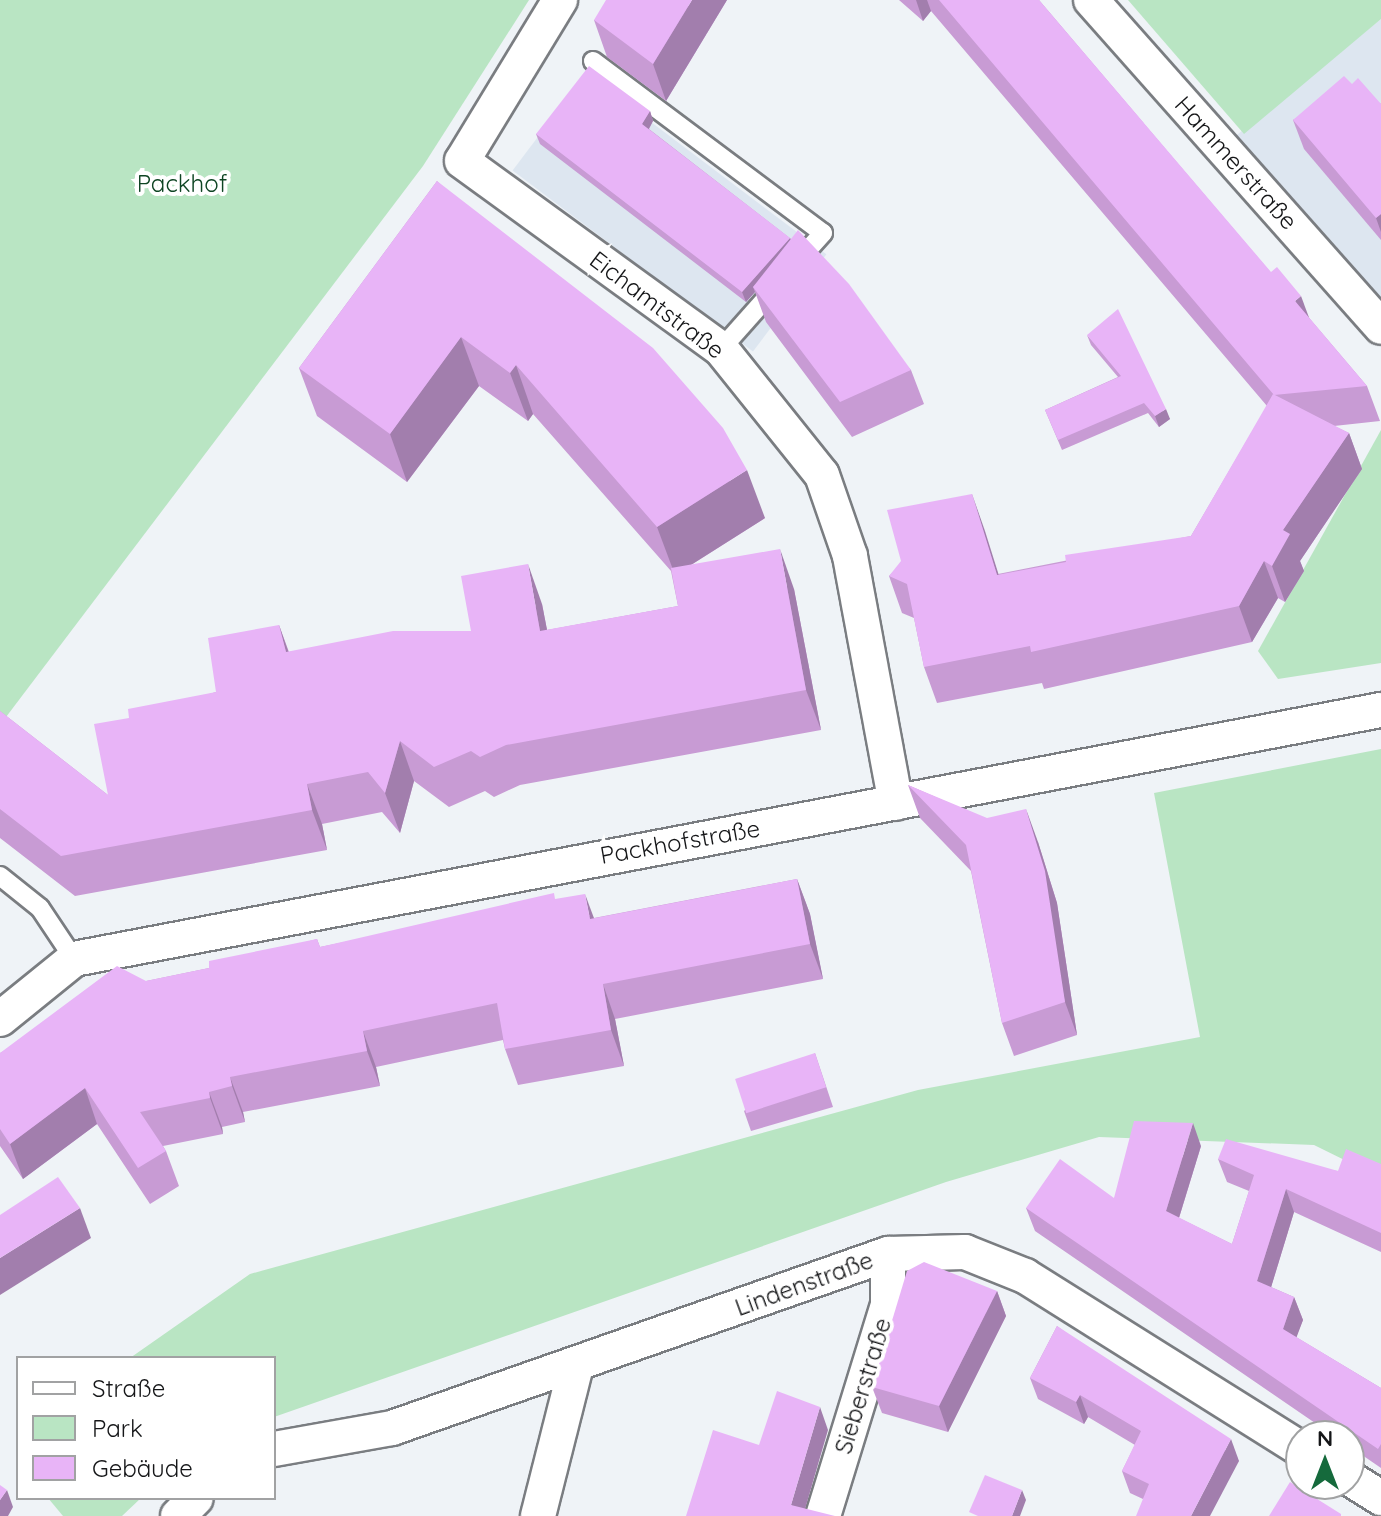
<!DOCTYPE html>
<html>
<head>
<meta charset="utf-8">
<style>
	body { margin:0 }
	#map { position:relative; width:1381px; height:1516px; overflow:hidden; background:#eff3f7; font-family:Quicksand,sans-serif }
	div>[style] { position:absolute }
	.built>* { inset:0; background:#dde6f0; transform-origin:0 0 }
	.green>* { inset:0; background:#b9e5c3 }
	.roads { filter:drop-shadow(2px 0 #7a7d81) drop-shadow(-2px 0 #7a7d81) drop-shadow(0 2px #7a7d81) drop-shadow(0 -2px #7a7d81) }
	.lane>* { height:18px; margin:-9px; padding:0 9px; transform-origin:9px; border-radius:9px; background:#fff }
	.street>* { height:34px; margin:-17px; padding:0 17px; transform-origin:17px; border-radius:17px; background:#fff }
	.wall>* { inset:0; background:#c89bd4 }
	.shaded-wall>* { inset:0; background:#a27ead }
	.building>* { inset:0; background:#e8b4f7; transform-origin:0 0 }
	span { translate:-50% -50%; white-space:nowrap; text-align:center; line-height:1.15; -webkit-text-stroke:8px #fff; paint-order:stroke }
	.street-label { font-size:24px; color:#151618 }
	.park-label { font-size:24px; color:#0e4523 }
	.legend { position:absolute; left:16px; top:1356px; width:260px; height:144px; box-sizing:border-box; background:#fff; border:2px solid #a1a2a3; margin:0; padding:10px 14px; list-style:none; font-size:24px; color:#151618 }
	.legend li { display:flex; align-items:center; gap:16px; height:40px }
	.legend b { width:40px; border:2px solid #a1a2a3 }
	.north { position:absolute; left:1285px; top:1420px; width:80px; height:80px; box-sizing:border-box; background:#fff; border:2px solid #a1a2a3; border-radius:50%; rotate:0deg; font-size:22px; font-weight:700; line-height:32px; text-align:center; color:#151618 }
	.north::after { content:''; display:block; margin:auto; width:28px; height:36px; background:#156a3c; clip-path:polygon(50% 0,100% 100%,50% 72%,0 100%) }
</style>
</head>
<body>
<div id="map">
	<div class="built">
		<i style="clip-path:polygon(1381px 19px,1381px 309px,1222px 147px)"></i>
		<i style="left:586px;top:73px;width:301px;height:122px;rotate:37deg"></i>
	</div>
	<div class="green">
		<i style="clip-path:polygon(0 0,529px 0,423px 166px,0 725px)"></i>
		<i style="clip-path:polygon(1128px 0,1381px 0,1381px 19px,1244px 134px)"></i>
		<i style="clip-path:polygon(1381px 430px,1381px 663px,1278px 679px,1258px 651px)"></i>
		<i style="clip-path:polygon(1381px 749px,1381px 1178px,1314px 1145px,1099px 1137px,946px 1182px,274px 1417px,274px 1358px,130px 1358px,250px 1274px,918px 1090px,1200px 1037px,1154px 793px)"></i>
		<i style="clip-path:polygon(48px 1498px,141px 1498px,122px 1516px,63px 1516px)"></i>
	</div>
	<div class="roads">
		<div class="lane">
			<i style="left:593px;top:61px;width:287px;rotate:36.8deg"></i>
			<i style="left:823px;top:233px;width:38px;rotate:132deg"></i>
			<i style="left:721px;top:349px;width:83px;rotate:-48.4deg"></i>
			<i style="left:0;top:876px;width:51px;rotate:38.7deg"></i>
			<i style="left:40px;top:908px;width:61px;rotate:56.3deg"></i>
		</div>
		<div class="street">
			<i style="left:560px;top:0;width:188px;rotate:121.3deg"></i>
			<i style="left:462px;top:161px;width:320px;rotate:36deg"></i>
			<i style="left:721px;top:349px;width:161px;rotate:51.3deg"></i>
			<i style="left:822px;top:475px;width:86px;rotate:70.9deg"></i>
			<i style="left:850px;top:556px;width:251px;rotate:79.5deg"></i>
			<i style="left:1091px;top:0;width:437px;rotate:48.4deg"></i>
			<i style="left:0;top:1019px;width:95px;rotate:-39deg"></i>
			<i style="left:74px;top:959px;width:1331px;rotate:-10.79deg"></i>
			<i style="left:274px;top:1449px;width:120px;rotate:-10.1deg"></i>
			<i style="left:392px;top:1428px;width:526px;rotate:-19.33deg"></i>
			<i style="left:888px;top:1254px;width:77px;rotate:-1.5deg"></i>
			<i style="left:965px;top:1252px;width:65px;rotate:21.8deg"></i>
			<i style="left:1025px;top:1276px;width:326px;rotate:32.1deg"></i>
			<i style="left:1349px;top:1478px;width:38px;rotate:32deg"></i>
			<i style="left:178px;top:1516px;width:25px;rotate:-45deg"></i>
			<i style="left:538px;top:1516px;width:155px;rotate:-75.8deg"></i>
			<i style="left:823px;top:1516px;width:221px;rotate:-72.9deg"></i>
			<i style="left:888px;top:1305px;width:51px;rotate:-90deg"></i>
		</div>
	</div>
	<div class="wall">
		<i style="clip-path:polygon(727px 0,666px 101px,607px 57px,594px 20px)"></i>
		<i style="clip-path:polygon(899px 0,1039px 0,1367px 386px,1380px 421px,1334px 426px,1349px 433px,1362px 469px,1300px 561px,1304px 571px,1285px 602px,1278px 598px,1252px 642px,1044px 689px,1042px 683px,937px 703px,924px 667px,914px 618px,902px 613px,889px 576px,972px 494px,998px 574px,1191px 536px,1267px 406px,931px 11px,923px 21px)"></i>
		<i style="clip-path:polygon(1352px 84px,1381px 104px,1381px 240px,1304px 149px,1293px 120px)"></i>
		<i style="clip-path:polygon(650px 111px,653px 121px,649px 129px,791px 239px,911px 370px,924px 404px,852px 437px,766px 322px,755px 292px,746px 302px,540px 144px,536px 134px)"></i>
		<i style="clip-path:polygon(437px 181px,765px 518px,691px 565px,794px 589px,821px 730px,520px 785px,494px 797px,485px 791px,449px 807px,414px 781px,400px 833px,382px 812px,322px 824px,327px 850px,75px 896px,0 838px,0 711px,108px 795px,129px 718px,216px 692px,279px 625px,289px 652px,471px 631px,542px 604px,547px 630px,678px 606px,671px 571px,533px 414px,528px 421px,479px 386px,407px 482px,317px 416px,299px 368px)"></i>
		<i style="clip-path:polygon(1087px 335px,1170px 419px,1159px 427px,1148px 413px,1062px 450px,1045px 410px,1118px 377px,1091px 345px)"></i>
		<i style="clip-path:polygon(908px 785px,1038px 842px,1057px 903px,1077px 1035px,1014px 1056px,1002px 1023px,971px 871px,920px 818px)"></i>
		<i style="clip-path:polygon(797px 879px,810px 914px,823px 979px,615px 1019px,624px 1066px,518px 1085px,505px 1049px,503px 1040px,376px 1067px,380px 1086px,243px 1112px,245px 1122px,222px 1127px,223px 1134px,163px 1146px,166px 1151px,179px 1186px,150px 1204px,97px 1124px,23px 1179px,0 1146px,0 1053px,146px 981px,209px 968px,317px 939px,320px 947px,556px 899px,594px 918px)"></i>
		<i style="clip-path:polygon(815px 1053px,833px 1107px,751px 1131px,744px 1111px)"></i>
		<i style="clip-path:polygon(1201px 1146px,1179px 1218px,1232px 1244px,1249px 1191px,1227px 1182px,1218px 1159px,1338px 1171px,1381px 1164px,1381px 1252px,1294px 1212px,1271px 1287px,1294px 1297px,1303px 1320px,1296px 1337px,1381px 1388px,1381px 1468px,1349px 1446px,1349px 1436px,1334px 1436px,1035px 1231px,1026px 1208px,1114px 1198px)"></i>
		<i style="clip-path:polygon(997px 1291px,1006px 1316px,948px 1432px,882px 1413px,872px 1387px)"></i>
		<i style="clip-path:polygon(1057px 1326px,1239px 1461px,1143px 1499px,1130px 1493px,1122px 1471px,1135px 1445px,1088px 1417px,1084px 1424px,1038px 1399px,1030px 1378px)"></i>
	</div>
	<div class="shaded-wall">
		<i style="clip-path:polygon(692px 0,727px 0,666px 101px,653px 64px)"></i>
		<i style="clip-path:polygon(916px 0,927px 0,931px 11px,923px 21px)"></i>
		<i style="clip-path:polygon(650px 111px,653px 121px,646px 134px,642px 124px)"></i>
		<i style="clip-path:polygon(1381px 214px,1381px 232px,1376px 218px)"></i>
		<i style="clip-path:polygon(790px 238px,794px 248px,753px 287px,755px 292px,746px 302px,742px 292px)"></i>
		<i style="clip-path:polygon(1301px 296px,1314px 331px,1295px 301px)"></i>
		<i style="clip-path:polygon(461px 337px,479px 386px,407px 482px,390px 434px)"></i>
		<i style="clip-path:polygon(516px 365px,533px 414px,528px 421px,510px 373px)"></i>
		<i style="clip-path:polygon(1166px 409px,1170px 419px,1159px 427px,1155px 416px)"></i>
		<i style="clip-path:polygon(1349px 433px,1362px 469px,1300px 561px,1304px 571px,1285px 602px,1272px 566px,1283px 530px)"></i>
		<i style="clip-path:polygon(747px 470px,765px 518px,675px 575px,657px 527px)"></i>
		<i style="clip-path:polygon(972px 494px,985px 531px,1010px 611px,997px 575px)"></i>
		<i style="clip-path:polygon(780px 549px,794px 589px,821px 730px,806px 690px)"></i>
		<i style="clip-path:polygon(1264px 561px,1278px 598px,1252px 642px,1239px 606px)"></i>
		<i style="clip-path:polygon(528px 564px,542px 604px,555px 671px,540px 631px)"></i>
		<i style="clip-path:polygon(279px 625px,293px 665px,286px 652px)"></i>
		<i style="clip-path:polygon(400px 741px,414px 781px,400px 833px,385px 793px)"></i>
		<i style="clip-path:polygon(307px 784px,322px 824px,327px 850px,312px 810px)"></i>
		<i style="clip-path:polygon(1026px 809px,1038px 842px,1057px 903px,1077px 1035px,1065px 1002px)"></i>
		<i style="clip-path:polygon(797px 879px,810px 914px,823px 979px,810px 944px)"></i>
		<i style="clip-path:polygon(585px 894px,598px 929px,590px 919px)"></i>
		<i style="clip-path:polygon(603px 984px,615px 1019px,624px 1066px,611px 1030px)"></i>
		<i style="clip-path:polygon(363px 1031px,376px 1067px,380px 1086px,367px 1051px)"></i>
		<i style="clip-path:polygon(230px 1077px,243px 1112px,245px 1122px,232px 1086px)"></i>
		<i style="clip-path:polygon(85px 1088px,97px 1124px,23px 1179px,10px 1144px)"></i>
		<i style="clip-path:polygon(209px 1092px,222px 1127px,223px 1134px,210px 1098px)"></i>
		<i style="clip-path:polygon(1193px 1123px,1201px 1146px,1174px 1234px,1166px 1211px)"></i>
		<i style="clip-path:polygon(1286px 1189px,1294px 1212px,1266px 1304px,1257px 1281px)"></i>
		<i style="clip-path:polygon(80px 1208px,91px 1238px,0 1295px,0 1258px)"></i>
		<i style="clip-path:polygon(997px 1291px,1006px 1316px,948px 1432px,939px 1406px)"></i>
		<i style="clip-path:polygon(1294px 1297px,1303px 1320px,1291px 1352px,1283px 1329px)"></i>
		<i style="clip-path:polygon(1080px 1395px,1088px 1417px,1084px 1424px,1076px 1402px)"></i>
		<i style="clip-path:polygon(820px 1407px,828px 1430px,803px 1516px,791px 1505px)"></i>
		<i style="clip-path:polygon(1231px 1439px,1239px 1461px,1210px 1516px,1191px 1516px)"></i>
		<i style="clip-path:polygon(7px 1490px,13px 1507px,8px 1516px,0 1516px,0 1500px)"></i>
		<i style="clip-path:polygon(1022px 1490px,1026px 1500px,1020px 1516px,1012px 1516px)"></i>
	</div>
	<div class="building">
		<i style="clip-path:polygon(606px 0,692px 0,653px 64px,594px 20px)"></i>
		<i style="clip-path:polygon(939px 0,1039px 0,1271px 272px,1277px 267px,1301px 296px,1295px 301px,1367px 386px,1274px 395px)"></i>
		<i style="clip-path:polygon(589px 66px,650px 111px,642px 124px,790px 238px,742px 292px,536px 134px)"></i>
		<i style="clip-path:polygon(1344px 76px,1352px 84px,1358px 78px,1381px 104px,1381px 214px,1376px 218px,1293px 120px)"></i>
		<i style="clip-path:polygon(437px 181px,653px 348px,723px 428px,747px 470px,657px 527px,516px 365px,510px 373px,461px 337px,390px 434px,299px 368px)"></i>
		<i style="clip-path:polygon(798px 230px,849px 284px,911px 370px,840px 402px,753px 287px)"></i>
		<i style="clip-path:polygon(1118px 309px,1166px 409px,1155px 416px,1144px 403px,1058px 440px,1045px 410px,1121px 376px,1087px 335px)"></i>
		<i style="clip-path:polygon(1273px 394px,1349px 433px,1283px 530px,1290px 534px,1272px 566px,1264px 561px,1239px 606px,1031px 652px,1030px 646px,924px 667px,907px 584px,889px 576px,901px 561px,887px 510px,972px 494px,997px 575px,1066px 562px,1065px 555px,1191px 536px)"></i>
		<i style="clip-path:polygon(780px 549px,806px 690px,506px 745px,480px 757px,471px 751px,434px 767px,400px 741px,385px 793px,368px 772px,307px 784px,312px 810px,61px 856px,0 809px,0 711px,108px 795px,94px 724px,129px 718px,128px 709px,216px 692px,208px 638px,279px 625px,286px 652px,393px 631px,471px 631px,461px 576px,528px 564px,540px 631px,678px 606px,671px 568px)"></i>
		<i style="clip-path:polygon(908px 785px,987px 818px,1026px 809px,1045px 871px,1065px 1002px,1002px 1023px,966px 845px)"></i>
		<i style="clip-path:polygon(797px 879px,810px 944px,603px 984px,611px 1030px,505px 1049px,497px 1003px,363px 1031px,367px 1051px,230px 1077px,232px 1086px,209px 1092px,210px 1098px,140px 1112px,166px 1151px,138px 1168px,85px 1088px,10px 1144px,0 1129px,0 1053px,117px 966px,146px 981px,209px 968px,209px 961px,317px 939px,320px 947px,554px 893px,555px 899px,585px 894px,590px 919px)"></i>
		<i style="left:815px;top:1053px;width:36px;height:84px;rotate:72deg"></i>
		<i style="clip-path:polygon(1134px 1121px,1193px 1123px,1166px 1211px,1232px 1244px,1254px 1175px,1218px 1159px,1226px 1139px,1338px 1171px,1346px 1149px,1381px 1164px,1381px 1233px,1286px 1189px,1257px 1281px,1294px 1297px,1283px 1329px,1381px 1388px,1381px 1444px,1378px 1449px,1026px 1208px,1060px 1159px,1114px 1198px)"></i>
		<i style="clip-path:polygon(58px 1177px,80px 1208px,0 1258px,0 1215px)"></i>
		<i style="clip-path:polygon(924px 1262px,997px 1291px,939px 1406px,872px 1387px,907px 1271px)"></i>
		<i style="clip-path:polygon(1057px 1326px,1231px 1439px,1191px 1516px,1136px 1516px,1149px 1484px,1122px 1471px,1141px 1431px,1080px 1395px,1076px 1402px,1030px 1378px)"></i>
		<i style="clip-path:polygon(777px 1391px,820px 1407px,791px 1505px,835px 1516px,686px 1516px,713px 1430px,759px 1445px)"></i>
		<i style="clip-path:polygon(985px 1475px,1022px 1490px,1012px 1516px,978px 1516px,969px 1512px)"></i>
		<i style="clip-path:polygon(1290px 1482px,1341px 1514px,1341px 1516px,1269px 1516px)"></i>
		<i style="clip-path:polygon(0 1485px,7px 1490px,0 1500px)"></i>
	</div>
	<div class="street-label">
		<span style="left:1236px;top:163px;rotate:48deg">Hammerstraße</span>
		<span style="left:657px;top:305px;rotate:37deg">Eichamtstraße</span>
		<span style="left:680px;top:842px;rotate:-10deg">Packhofstraße</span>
		<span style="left:804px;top:1284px;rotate:-20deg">Lindenstraße</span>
		<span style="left:863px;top:1386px;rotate:-73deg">Sieberstraße</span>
	</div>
	<div class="park-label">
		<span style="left:182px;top:184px">Packhof</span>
	</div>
	<ul class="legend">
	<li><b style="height:10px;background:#fff"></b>Straße</li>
	<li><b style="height:22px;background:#b9e5c3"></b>Park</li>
	<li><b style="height:22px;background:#e8b4f7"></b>Gebäude</li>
	</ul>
	<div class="north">N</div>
</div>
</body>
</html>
